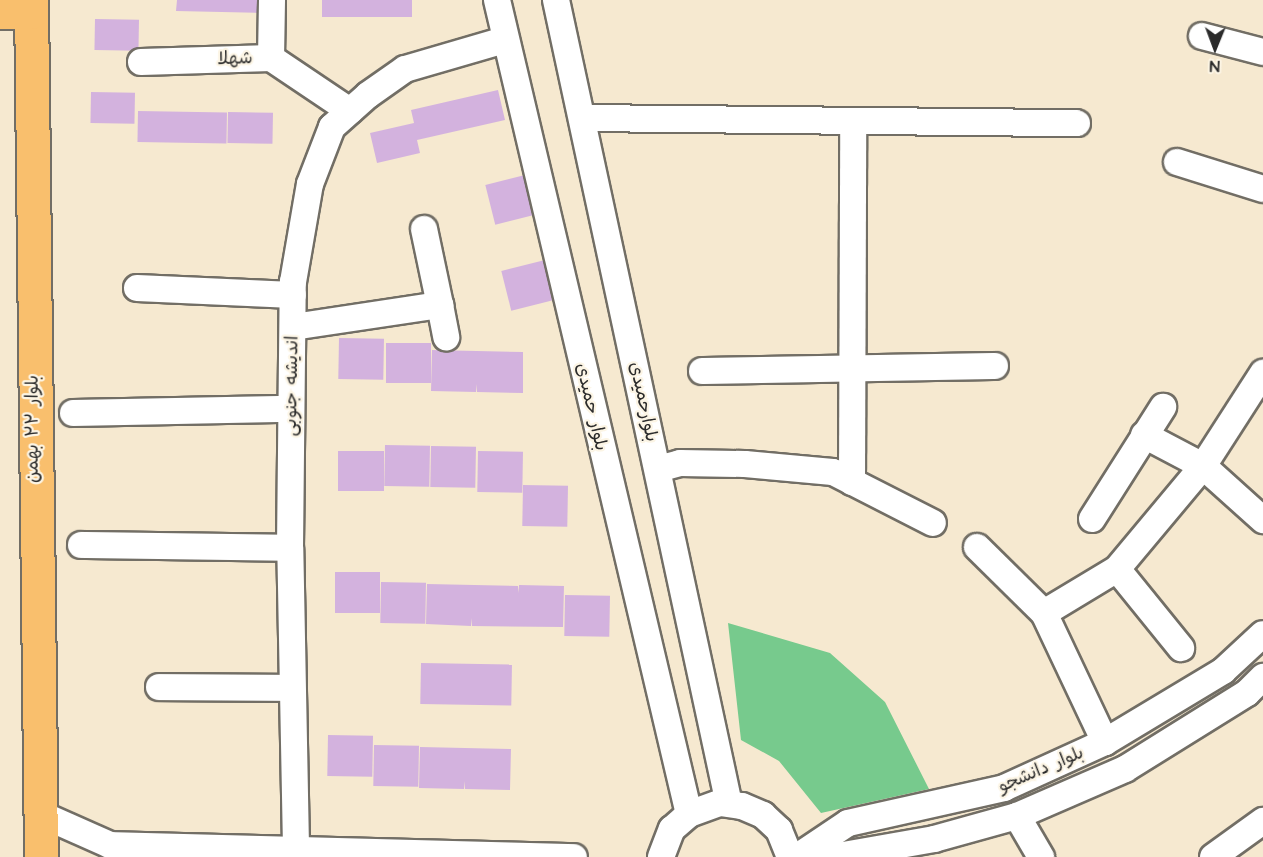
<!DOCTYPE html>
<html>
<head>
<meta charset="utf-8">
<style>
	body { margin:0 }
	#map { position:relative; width:1263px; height:857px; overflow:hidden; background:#f6e9d0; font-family:"Architects Daughter","Playpen Sans Arabic",sans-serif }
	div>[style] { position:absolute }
	.green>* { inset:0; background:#77ca8d }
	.building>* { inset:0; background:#d3b2de; transform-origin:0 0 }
	.roads { filter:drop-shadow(2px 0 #726e65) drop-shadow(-2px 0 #726e65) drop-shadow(0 2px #726e65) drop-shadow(0 -2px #726e65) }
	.minor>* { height:26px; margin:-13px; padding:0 13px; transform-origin:13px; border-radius:13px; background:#fff }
	.major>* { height:33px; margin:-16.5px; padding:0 16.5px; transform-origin:16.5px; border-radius:16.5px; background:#f9bf6d }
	span { translate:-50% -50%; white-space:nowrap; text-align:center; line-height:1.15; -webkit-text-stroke:4.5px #fcf5e5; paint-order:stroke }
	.street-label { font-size:18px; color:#2b2b2b }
	.north { position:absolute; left:1185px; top:18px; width:60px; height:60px; -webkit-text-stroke:4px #fcf5e5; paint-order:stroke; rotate:181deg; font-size:16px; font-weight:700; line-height:24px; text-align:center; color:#2b2b2b }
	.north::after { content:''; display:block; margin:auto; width:21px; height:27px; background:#2b2b2b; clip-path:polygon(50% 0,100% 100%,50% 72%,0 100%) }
</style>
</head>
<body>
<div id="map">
	<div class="green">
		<i style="clip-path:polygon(728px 623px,830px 653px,885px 702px,929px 789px,821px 813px,779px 761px,741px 740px)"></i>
	</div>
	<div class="building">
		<i style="clip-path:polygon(177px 0,266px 0,266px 13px,176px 11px)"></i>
		<i style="left:322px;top:0;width:90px;height:17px"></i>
		<i style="left:95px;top:19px;width:44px;height:31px;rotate:1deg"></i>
		<i style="clip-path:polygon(498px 90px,505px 120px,417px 140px,420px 153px,377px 163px,370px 133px,414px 123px,411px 110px)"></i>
		<i style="left:91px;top:92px;width:44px;height:31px;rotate:1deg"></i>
		<i style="left:138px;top:111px;width:89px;height:31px;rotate:1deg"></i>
		<i style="left:228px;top:112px;width:45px;height:31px;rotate:1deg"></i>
		<i style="left:529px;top:174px;width:41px;height:45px;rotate:76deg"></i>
		<i style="left:545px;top:260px;width:41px;height:45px;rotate:76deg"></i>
		<i style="left:339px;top:338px;width:45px;height:41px;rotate:1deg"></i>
		<i style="left:386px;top:343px;width:45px;height:40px"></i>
		<i style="clip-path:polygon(432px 350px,523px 352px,523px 393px,477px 392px,477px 384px,476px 392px,431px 391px)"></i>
		<i style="left:385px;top:445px;width:45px;height:41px;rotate:1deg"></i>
		<i style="left:431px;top:446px;width:45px;height:41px;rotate:1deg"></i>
		<i style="left:338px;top:451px;width:46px;height:40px"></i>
		<i style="left:478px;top:451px;width:45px;height:41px;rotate:1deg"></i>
		<i style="left:523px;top:485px;width:45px;height:41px;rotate:1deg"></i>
		<i style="left:335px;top:572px;width:45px;height:41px"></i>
		<i style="left:381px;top:582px;width:45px;height:41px;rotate:1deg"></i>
		<i style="clip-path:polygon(427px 584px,518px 586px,519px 593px,519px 585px,564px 586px,563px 627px,472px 626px,471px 618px,471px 626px,426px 624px)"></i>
		<i style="left:565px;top:595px;width:45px;height:41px;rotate:1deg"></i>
		<i style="left:421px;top:663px;width:91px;height:41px;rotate:1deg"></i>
		<i style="left:328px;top:735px;width:45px;height:41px;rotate:1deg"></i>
		<i style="left:374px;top:745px;width:45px;height:41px;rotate:1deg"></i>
		<i style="clip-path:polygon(420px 747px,511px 749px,510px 790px,465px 789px,465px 781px,464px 789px,419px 788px)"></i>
	</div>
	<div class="roads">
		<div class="minor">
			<i style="left:497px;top:0;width:836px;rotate:76.73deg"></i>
			<i style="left:556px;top:0;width:822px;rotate:77.86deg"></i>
			<i style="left:1202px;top:36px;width:63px;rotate:14.7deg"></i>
			<i style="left:271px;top:58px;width:58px;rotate:-89deg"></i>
			<i style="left:141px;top:62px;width:130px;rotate:-1.8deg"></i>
			<i style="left:271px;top:58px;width:95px;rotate:33.9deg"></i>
			<i style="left:582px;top:118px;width:495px;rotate:0.6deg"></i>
			<i style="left:1177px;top:162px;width:90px;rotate:17.4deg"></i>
			<i style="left:424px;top:229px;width:78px;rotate:78.1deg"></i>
			<i style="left:137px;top:288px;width:156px;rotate:2.6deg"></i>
			<i style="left:293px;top:327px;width:149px;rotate:-8.5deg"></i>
			<i style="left:440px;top:305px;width:33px;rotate:79deg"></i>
			<i style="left:702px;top:371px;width:293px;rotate:-1deg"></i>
			<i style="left:73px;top:413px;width:218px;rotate:-1.1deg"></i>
			<i style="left:1144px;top:435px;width:67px;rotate:27.7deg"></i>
			<i style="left:1203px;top:466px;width:81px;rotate:42deg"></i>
			<i style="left:658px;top:469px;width:23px;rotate:-15deg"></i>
			<i style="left:680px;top:463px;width:65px;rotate:0.9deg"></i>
			<i style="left:745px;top:464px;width:88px;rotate:5.2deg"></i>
			<i style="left:833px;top:472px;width:112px;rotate:27deg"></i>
			<i style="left:852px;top:482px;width:361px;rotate:-89.8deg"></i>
			<i style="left:1092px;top:519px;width:133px;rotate:-57.6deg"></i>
			<i style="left:81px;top:545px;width:209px;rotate:0.8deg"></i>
			<i style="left:977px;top:547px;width:94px;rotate:44.6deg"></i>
			<i style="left:1044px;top:613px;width:143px;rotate:64.7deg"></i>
			<i style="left:1117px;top:569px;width:102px;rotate:51deg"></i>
			<i style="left:1044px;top:613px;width:85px;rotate:-31.1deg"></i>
			<i style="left:1117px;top:569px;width:134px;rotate:-50.1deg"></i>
			<i style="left:1203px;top:466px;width:111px;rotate:-57.2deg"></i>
			<i style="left:159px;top:687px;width:133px;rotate:0.4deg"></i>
			<i style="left:40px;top:814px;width:77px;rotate:23.9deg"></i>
			<i style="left:110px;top:845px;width:464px;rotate:1.5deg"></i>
			<i style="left:1017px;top:816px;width:48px;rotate:59.7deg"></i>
			<i style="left:296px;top:847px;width:299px;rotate:-91.1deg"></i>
			<i style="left:290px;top:548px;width:266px;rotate:-89.4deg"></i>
			<i style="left:293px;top:282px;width:99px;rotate:-80.2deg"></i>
			<i style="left:310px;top:184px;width:61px;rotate:-68.9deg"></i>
			<i style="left:332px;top:127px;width:48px;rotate:-41.6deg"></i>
			<i style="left:368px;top:95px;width:45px;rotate:-35.1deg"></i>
			<i style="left:405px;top:69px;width:104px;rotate:-16.2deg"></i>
			<i style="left:661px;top:857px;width:30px;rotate:-69deg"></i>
			<i style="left:672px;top:829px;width:23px;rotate:-41deg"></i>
			<i style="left:689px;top:814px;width:33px;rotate:-20deg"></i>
			<i style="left:720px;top:803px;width:22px;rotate:8deg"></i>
			<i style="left:742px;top:806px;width:23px;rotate:23deg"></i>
			<i style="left:763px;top:815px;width:22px;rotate:43deg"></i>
			<i style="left:779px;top:830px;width:29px;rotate:68deg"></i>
			<i style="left:797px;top:857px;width:61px;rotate:-33.7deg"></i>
			<i style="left:848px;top:823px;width:160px;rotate:-12.6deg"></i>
			<i style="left:1004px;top:788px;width:111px;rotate:-24.5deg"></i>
			<i style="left:1105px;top:742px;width:138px;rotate:-31deg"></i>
			<i style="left:1223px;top:671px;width:54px;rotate:-42.8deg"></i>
			<i style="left:832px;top:857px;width:104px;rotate:-10deg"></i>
			<i style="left:934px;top:839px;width:86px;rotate:-15.5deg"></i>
			<i style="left:1017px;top:816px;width:118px;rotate:-23.5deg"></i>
			<i style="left:1125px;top:769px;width:144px;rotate:-31.9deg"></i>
			<i style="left:1247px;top:693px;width:23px;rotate:-45deg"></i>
			<i style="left:1213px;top:857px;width:62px;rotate:-35.8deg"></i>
		</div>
		<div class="major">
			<i style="left:31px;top:0;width:857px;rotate:89.33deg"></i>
			<i style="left:0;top:12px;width:31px"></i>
		</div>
	</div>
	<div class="street-label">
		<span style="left:235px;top:59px;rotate:-2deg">شهلا</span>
		<span style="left:292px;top:386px;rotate:-89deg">اندیشه جنوبی</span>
		<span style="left:643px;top:402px;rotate:78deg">بلوارحمیدی</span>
		<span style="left:591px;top:407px;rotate:77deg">بلوار حمیدی</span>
		<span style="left:33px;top:429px;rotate:-90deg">بلوار ۲۲ بهمن</span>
		<span style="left:1041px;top:770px;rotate:-23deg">بلوار دانشجو</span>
	</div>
	<div class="north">N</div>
</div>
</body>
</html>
